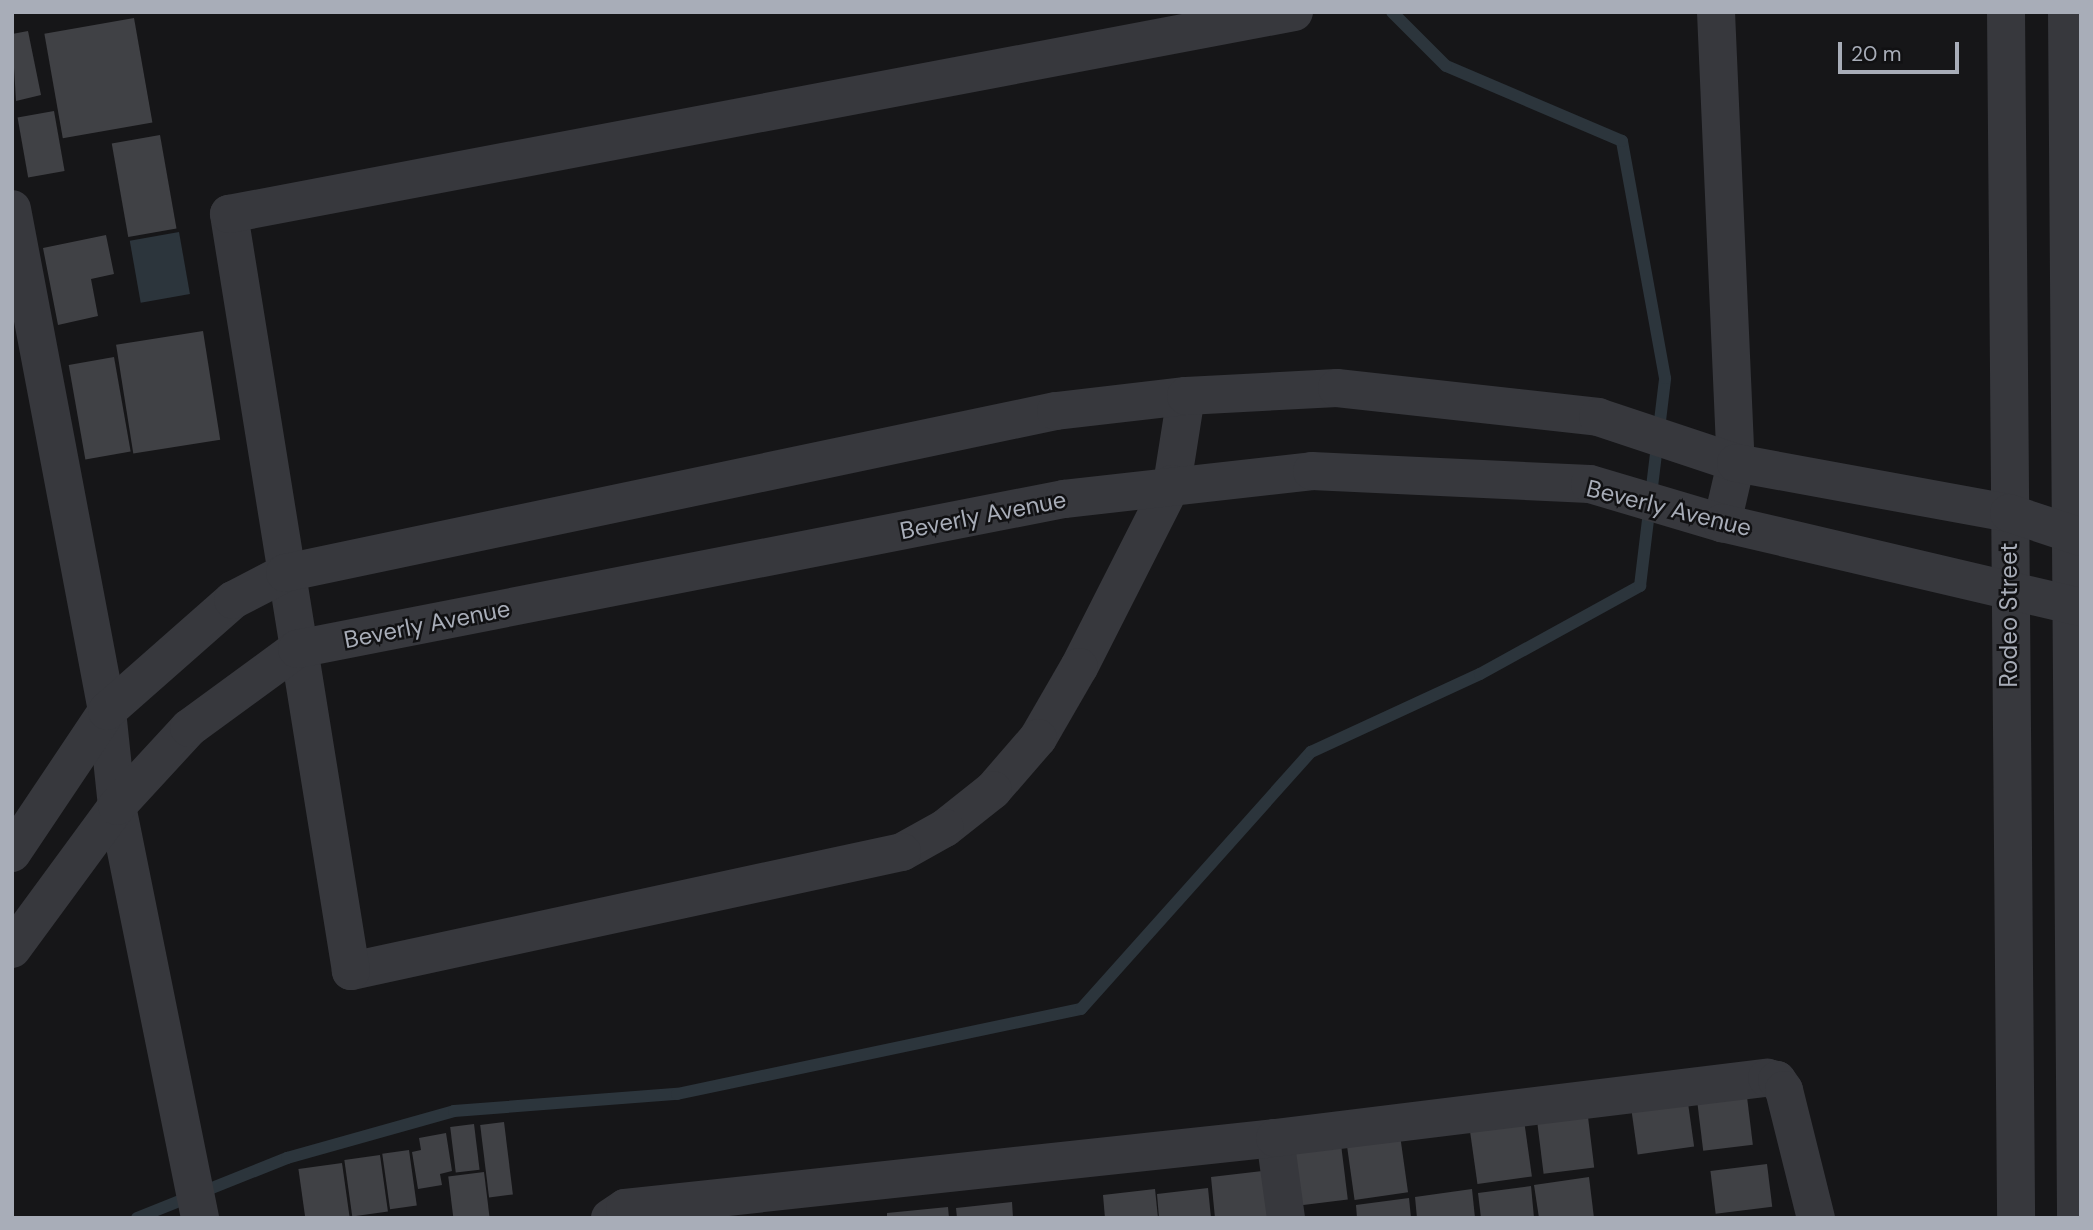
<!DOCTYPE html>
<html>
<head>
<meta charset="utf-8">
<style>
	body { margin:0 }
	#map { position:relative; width:2093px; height:1230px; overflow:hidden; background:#161618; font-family:"DM Sans",sans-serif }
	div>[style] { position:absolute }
	.water>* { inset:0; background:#2c353c; transform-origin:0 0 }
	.stream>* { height:12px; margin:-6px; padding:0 6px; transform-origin:6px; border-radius:6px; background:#2c353c }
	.building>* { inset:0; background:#404145; transform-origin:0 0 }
	.minor>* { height:38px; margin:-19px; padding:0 19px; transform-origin:19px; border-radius:19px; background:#37383d }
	span { translate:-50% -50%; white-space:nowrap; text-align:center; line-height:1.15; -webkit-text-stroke:5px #111113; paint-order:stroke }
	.street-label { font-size:24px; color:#a8adb8 }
	.frame { position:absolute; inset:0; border:14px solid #a8adb8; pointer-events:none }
	.scale { position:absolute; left:1838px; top:42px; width:121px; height:32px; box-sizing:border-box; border:4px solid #a8adb8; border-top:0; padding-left:9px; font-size:21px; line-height:24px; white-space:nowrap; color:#a8adb8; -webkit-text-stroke:5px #111113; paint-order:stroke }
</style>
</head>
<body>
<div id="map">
	<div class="water">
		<i style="left:179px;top:232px;width:63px;height:50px;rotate:80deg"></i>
	</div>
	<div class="stream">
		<i style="left:137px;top:1218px;width:162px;rotate:-21.8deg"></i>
		<i style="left:287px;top:1158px;width:173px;rotate:-15.7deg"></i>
		<i style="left:454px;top:1111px;width:224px;rotate:-4.4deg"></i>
		<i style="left:677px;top:1094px;width:413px;rotate:-11.9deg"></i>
		<i style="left:1081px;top:1009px;width:345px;rotate:-48.2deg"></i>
		<i style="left:1311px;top:752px;width:186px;rotate:-24.8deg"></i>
		<i style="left:1480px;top:674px;width:183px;rotate:-28.8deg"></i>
		<i style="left:1640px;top:586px;width:209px;rotate:-83.1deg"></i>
		<i style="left:1665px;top:378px;width:241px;rotate:-100.3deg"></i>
		<i style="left:1622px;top:141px;width:191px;rotate:-156.9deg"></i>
		<i style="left:1446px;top:66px;width:76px;rotate:-135deg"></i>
	</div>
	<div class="building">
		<i style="left:134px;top:18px;width:106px;height:91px;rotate:80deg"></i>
		<i style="clip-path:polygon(28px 31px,41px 95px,16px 101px,12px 34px)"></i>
		<i style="left:54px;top:111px;width:61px;height:37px;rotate:80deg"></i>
		<i style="left:160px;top:135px;width:95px;height:49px;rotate:80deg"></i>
		<i style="clip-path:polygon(106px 235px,114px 274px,91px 279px,98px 316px,58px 325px,43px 248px)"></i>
		<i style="left:203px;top:331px;width:110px;height:88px;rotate:81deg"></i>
		<i style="left:114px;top:357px;width:96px;height:46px;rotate:80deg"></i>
		<i style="left:1747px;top:1097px;width:48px;height:50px;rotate:83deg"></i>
		<i style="left:1688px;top:1103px;width:44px;height:57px;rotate:82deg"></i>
		<i style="left:1523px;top:1113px;width:64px;height:55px;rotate:82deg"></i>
		<i style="left:1588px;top:1117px;width:51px;height:51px;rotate:83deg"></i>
		<i style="left:504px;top:1122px;width:73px;height:24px;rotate:83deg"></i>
		<i style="left:474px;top:1124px;width:46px;height:24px;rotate:83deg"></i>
		<i style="left:1399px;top:1128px;width:65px;height:54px;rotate:82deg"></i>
		<i style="clip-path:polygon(446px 1133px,452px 1171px,440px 1174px,442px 1185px,418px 1189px,412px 1152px,421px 1150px,419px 1138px)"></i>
		<i style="left:1340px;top:1136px;width:64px;height:53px;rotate:83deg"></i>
		<i style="left:409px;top:1150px;width:56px;height:27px;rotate:82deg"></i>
		<i style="left:380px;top:1155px;width:57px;height:36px;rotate:82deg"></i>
		<i style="left:342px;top:1163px;width:55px;height:44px;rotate:82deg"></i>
		<i style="left:1767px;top:1164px;width:43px;height:57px;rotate:83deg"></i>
		<i style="clip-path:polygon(1271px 1170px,1276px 1218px,1215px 1218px,1211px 1177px)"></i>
		<i style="left:484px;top:1172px;width:46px;height:36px;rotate:83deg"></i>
		<i style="clip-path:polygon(1589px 1177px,1594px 1218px,1539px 1218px,1534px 1185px)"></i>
		<i style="clip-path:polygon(1531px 1186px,1534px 1218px,1481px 1218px,1478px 1193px)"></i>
		<i style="clip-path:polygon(1208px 1188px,1211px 1218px,1159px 1218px,1157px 1194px)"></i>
		<i style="clip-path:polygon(1155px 1189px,1158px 1218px,1105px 1218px,1103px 1195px)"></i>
		<i style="clip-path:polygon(1472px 1189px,1475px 1218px,1417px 1218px,1415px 1197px)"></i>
		<i style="clip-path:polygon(1409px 1198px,1411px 1218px,1357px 1218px,1356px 1205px)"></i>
		<i style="clip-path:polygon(1012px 1202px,1013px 1218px,957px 1218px,956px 1208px)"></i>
		<i style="clip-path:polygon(948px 1207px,949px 1218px,887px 1218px,887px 1213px)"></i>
	</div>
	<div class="minor">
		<i style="left:1716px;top:12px;width:451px;rotate:87.5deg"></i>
		<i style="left:1736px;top:463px;width:62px;rotate:103.1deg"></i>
		<i style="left:2006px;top:12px;width:1206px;rotate:89.52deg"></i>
		<i style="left:2067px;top:12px;width:1206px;rotate:89.57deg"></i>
		<i style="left:12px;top:209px;width:511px;rotate:79.28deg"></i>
		<i style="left:107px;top:711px;width:96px;rotate:84deg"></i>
		<i style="left:117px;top:806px;width:420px;rotate:78.6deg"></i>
		<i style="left:1186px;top:396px;width:89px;rotate:99deg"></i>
		<i style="left:1172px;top:484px;width:205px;rotate:116.9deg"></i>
		<i style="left:1079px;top:667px;width:82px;rotate:120deg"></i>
		<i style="left:1038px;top:738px;width:69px;rotate:130.9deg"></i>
		<i style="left:993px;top:790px;width:61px;rotate:141.6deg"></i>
		<i style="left:945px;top:828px;width:49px;rotate:150.8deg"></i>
		<i style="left:902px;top:852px;width:564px;rotate:167.81deg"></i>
		<i style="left:351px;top:971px;width:767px;rotate:-99.16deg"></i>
		<i style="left:229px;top:214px;width:1084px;rotate:-10.74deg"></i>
		<i style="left:12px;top:853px;width:171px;rotate:-56.2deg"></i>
		<i style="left:107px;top:711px;width:168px;rotate:-41.4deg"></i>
		<i style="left:233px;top:600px;width:59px;rotate:-27.4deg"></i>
		<i style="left:285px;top:573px;width:788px;rotate:-11.87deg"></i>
		<i style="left:1056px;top:411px;width:131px;rotate:-6.6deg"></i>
		<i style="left:1186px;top:396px;width:151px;rotate:-3deg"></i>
		<i style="left:1337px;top:388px;width:263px;rotate:6.3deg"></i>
		<i style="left:1598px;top:417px;width:145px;rotate:18.4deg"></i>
		<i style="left:1736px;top:463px;width:278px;rotate:10.4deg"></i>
		<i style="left:2009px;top:513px;width:76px;rotate:18.4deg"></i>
		<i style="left:12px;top:949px;width:177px;rotate:-53.7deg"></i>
		<i style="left:117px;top:806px;width:106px;rotate:-47.3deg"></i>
		<i style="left:189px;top:728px;width:134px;rotate:-36.2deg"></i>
		<i style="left:297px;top:649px;width:782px;rotate:-11.07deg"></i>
		<i style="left:1064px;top:499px;width:250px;rotate:-6.4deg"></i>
		<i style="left:1312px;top:471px;width:278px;rotate:2.7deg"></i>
		<i style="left:1590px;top:484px;width:138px;rotate:16.5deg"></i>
		<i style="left:1722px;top:523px;width:369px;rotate:13.2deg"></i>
		<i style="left:1275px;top:1138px;width:81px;rotate:82.2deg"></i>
		<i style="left:610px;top:1218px;width:18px;rotate:-34deg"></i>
		<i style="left:625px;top:1208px;width:654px;rotate:-6.15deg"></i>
		<i style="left:1275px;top:1138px;width:496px;rotate:-7deg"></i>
		<i style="left:1767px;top:1078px;width:10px;rotate:11deg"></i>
		<i style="left:1777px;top:1080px;width:12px;rotate:55deg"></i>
		<i style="left:1784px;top:1090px;width:132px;rotate:76deg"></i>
	</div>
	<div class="street-label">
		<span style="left:1669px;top:508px;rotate:14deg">Beverly Avenue</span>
		<span style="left:983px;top:515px;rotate:-11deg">Beverly Avenue</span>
		<span style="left:2009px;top:615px;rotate:-90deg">Rodeo Street</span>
		<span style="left:427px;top:624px;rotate:-11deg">Beverly Avenue</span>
	</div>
	<div class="frame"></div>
	<div class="scale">20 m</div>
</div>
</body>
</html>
